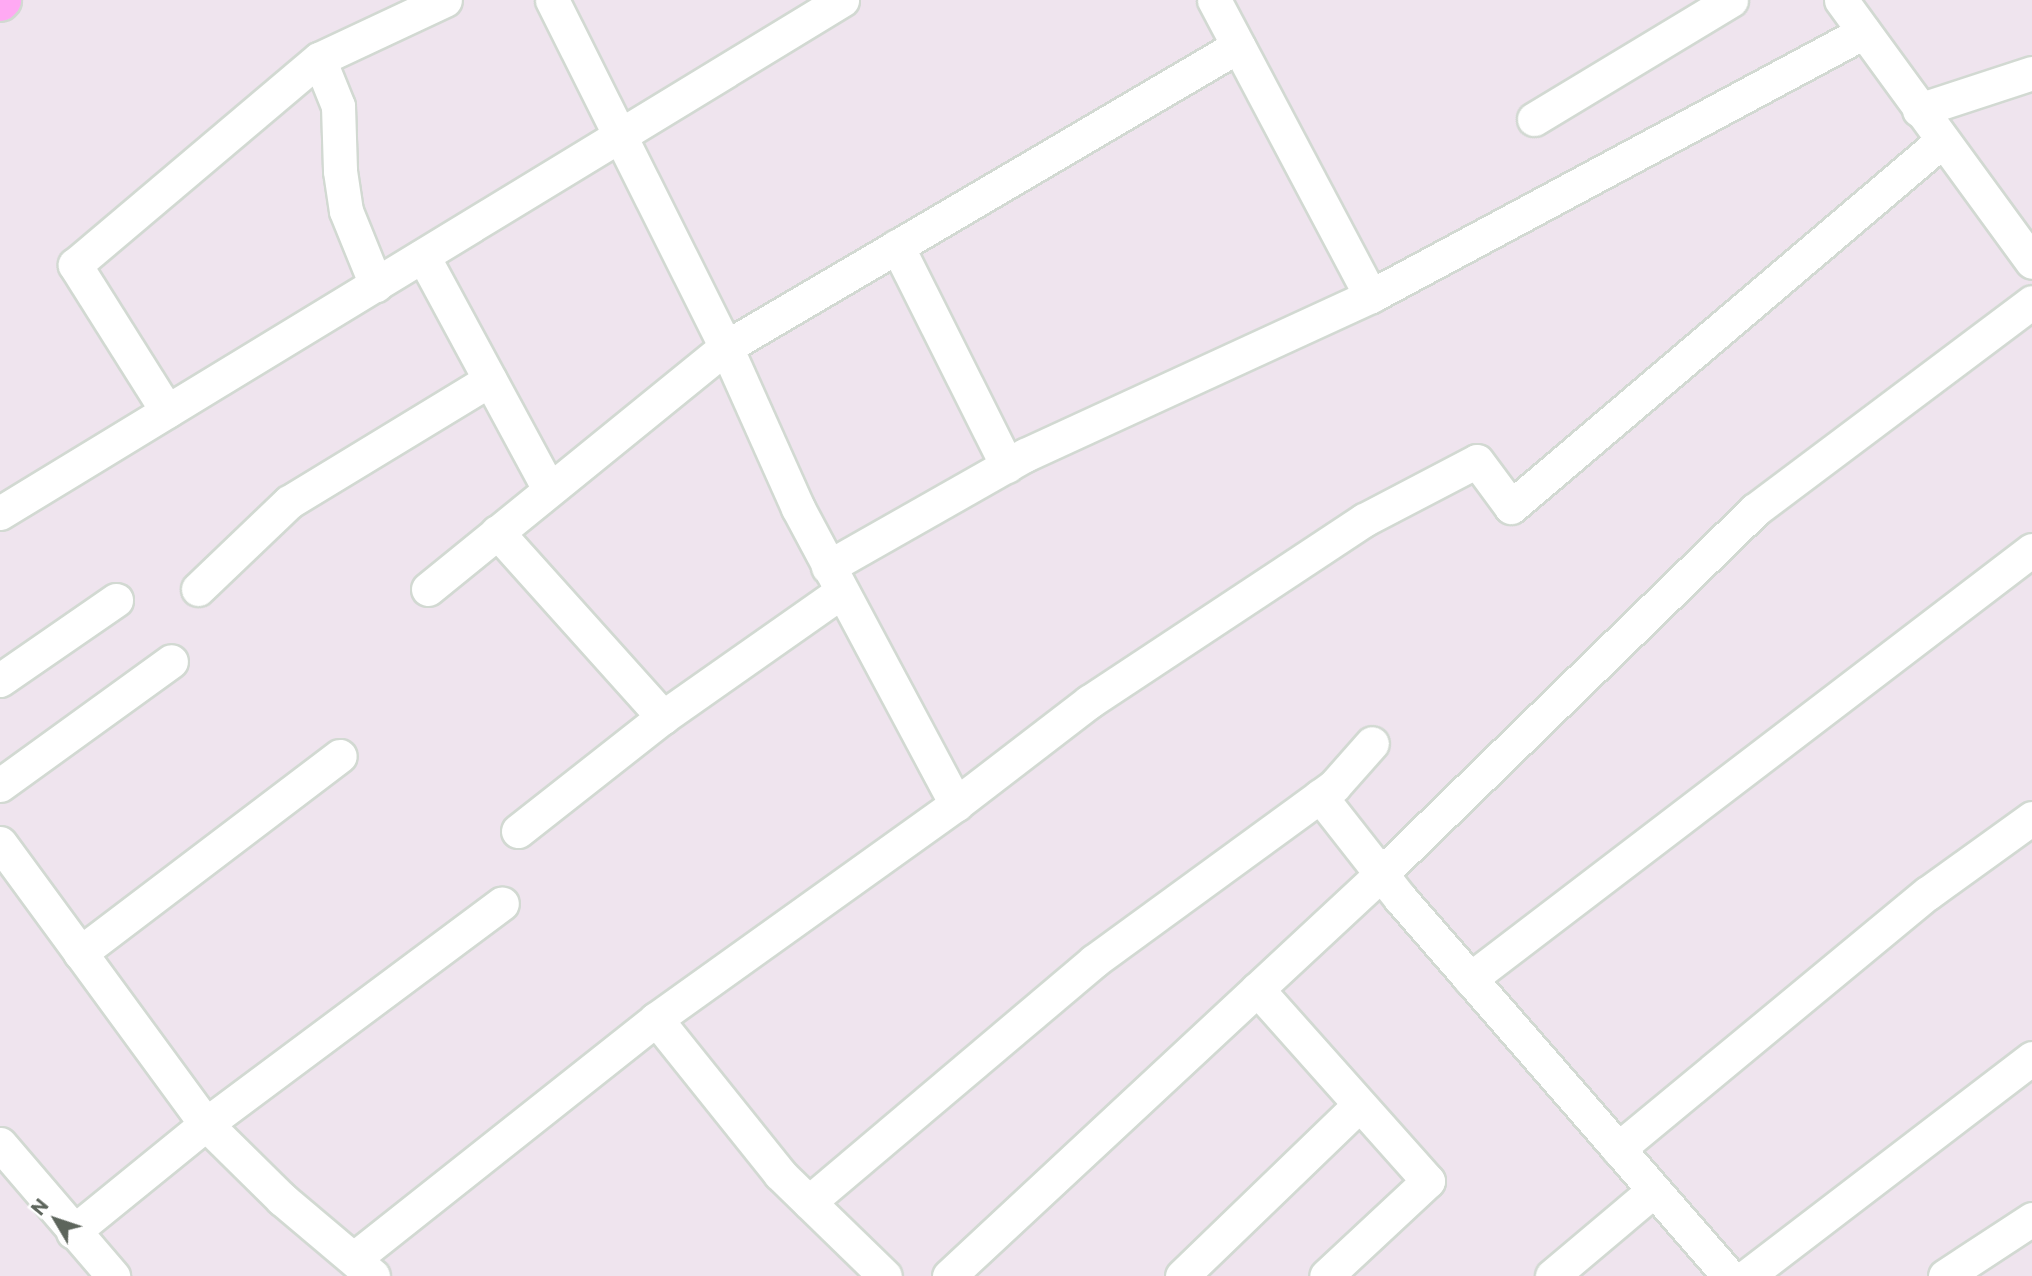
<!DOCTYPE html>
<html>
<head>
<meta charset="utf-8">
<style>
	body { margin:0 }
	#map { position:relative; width:2032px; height:1276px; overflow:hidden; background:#efe4ee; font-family:Commissioner,sans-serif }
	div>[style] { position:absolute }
	.roads { filter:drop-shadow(2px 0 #d2d9d2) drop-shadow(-2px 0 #d2d9d2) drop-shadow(0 2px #d2d9d2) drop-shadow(0 -2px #d2d9d2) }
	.minor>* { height:33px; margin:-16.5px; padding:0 16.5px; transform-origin:16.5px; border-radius:16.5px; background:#fff }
	.major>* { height:38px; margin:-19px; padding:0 19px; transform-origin:19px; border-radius:19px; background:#ffa9f3 }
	span { translate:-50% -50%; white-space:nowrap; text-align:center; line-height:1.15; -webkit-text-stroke:6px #fff; paint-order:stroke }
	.north { position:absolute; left:21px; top:1185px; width:70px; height:70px; -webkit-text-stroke:5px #fff; paint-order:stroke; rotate:309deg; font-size:19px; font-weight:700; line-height:28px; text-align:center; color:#5d655c }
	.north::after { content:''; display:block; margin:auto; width:24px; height:32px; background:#5d655c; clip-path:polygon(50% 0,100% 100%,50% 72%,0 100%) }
</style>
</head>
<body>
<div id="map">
	<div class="roads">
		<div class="minor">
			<i style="left:552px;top:0;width:388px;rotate:63.4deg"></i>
			<i style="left:726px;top:347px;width:176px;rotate:65.9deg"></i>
			<i style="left:798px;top:508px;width:336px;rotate:61.9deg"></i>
			<i style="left:1214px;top:0;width:335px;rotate:62.1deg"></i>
			<i style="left:1841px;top:0;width:324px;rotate:53.9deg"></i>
			<i style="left:319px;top:59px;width:51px;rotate:68deg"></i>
			<i style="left:338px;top:106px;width:65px;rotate:88.2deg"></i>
			<i style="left:340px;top:171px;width:40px;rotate:81.5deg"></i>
			<i style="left:346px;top:211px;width:80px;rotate:67.9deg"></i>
			<i style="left:1919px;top:110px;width:119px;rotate:-18.1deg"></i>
			<i style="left:1534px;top:119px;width:230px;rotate:-31.1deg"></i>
			<i style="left:897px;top:246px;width:246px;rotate:63.4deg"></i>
			<i style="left:423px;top:256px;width:265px;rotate:61.6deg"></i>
			<i style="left:167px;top:411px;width:173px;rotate:-122.2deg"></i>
			<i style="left:75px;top:265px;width:319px;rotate:-40.2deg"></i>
			<i style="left:319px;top:59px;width:139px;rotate:-25.1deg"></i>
			<i style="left:0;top:513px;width:986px;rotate:-31.35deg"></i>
			<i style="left:497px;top:532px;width:249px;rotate:48.1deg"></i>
			<i style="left:828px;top:567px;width:227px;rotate:-29.6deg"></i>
			<i style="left:1025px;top:455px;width:381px;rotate:-24.7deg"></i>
			<i style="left:1371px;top:296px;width:559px;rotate:-28.17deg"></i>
			<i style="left:198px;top:589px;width:126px;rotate:-43.7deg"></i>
			<i style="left:289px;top:502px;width:235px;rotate:-31.3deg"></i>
			<i style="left:428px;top:589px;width:384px;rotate:-39.1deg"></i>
			<i style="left:726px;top:347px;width:594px;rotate:-30.45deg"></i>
			<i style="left:0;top:680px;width:141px;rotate:-34.6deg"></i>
			<i style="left:0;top:785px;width:211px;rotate:-35.9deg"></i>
			<i style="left:1320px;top:796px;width:130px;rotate:51.9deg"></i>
			<i style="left:1400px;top:898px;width:501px;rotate:48.96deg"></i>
			<i style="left:518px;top:831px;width:184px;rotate:-38.2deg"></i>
			<i style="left:663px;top:717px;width:218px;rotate:-35.1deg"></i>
			<i style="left:0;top:843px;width:348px;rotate:53.8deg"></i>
			<i style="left:206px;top:1124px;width:107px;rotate:44.6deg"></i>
			<i style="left:282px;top:1199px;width:119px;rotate:40.2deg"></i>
			<i style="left:80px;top:953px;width:326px;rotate:-37.2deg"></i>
			<i style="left:1470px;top:979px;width:707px;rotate:-37.36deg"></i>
			<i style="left:1257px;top:989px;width:257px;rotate:48.3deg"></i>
			<i style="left:1428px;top:1181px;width:139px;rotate:137deg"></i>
			<i style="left:656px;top:1019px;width:198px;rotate:51.3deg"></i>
			<i style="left:780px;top:1174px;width:146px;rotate:44.2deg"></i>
			<i style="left:0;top:1144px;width:174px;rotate:49.4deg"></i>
			<i style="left:1618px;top:1149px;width:402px;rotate:-39.6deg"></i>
			<i style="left:1928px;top:893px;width:128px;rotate:-35.8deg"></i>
			<i style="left:809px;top:1202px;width:373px;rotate:-40.2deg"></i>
			<i style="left:1094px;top:961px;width:297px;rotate:-36.1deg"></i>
			<i style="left:1334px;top:786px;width:57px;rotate:-48.5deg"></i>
			<i style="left:73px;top:1232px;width:171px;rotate:-39.1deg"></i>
			<i style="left:206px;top:1124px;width:369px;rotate:-36.7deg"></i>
			<i style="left:356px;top:1257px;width:383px;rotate:-38.4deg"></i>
			<i style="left:656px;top:1019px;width:369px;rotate:-35.6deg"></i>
			<i style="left:956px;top:804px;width:168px;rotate:-37.5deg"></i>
			<i style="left:1089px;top:702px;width:330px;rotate:-33.5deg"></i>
			<i style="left:1364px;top:520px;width:127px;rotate:-27.6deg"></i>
			<i style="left:1477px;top:461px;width:57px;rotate:53.5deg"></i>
			<i style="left:1511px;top:507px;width:565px;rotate:-40.34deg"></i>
			<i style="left:949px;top:1276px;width:590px;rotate:-42.94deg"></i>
			<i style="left:1381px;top:874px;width:522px;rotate:-44.22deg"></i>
			<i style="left:1755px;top:510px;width:346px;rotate:-36.9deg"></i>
			<i style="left:1182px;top:1276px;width:245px;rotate:-44deg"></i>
			<i style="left:1552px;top:1276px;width:133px;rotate:-40.1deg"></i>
			<i style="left:1747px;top:1276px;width:359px;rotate:-37.4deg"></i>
			<i style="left:1945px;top:1276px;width:104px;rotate:-33.2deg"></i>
		</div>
		<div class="major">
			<i style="left:0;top:2px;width:3px;rotate:-45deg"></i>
		</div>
	</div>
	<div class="north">N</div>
</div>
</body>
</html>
